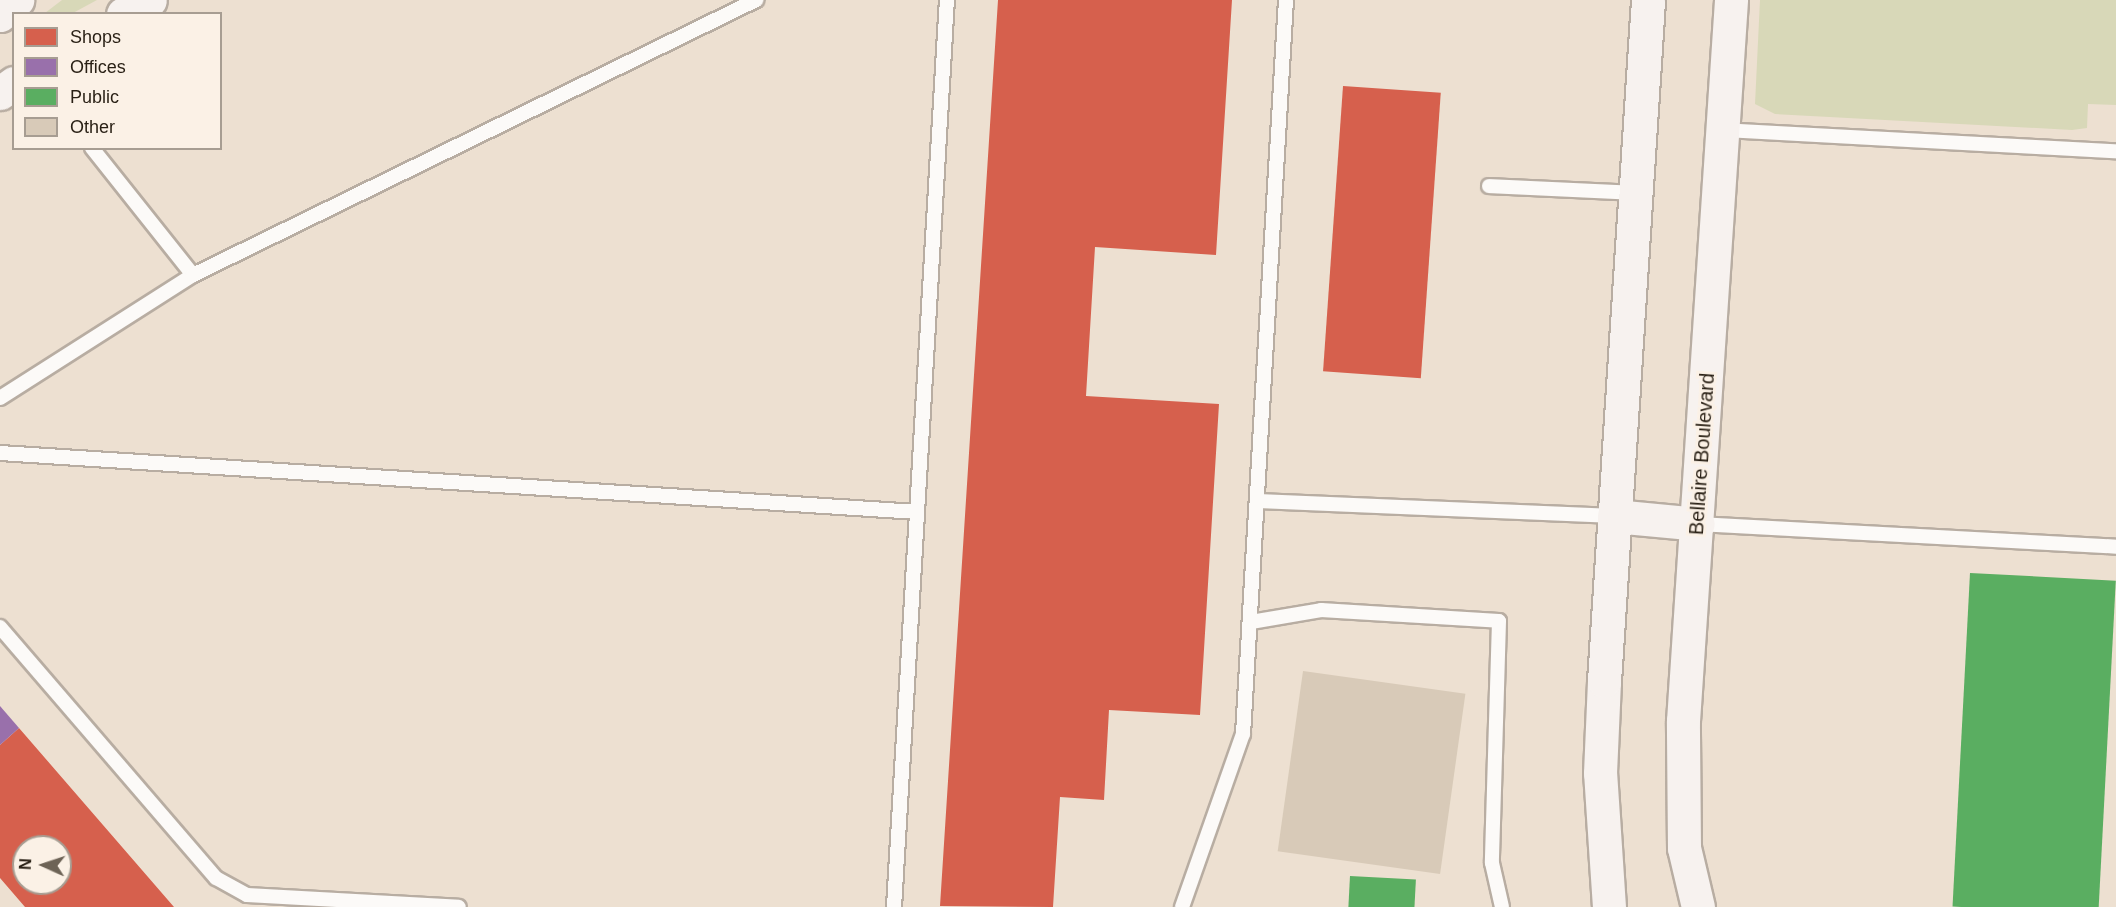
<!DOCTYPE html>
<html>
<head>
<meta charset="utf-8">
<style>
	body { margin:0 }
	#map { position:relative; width:2116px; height:907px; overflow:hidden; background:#ede0d1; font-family:Helvetica,sans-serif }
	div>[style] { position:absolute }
	.green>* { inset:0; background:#d8d8b8 }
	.shops>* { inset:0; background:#d6604d; transform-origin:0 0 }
	.offices>* { inset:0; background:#9970ab }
	.public>* { inset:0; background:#5aae61; transform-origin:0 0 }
	.building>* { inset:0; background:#d8cab8; transform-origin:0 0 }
	.roads { filter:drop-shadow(2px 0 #b8ada2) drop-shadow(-2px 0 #b8ada2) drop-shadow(0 2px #b8ada2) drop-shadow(0 -2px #b8ada2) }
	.lane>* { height:14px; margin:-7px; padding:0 7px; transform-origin:7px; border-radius:7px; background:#fcfaf8 }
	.secondary>* { height:33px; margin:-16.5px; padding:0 16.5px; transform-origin:16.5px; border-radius:16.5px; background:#f7f2ef }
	span { translate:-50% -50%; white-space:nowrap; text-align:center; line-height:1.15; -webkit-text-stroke:6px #fbf1e6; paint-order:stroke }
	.street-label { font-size:20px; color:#281f14 }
	.legend { position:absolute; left:12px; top:12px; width:210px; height:138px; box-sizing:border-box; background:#fbf1e6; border:2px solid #a79d92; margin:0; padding:8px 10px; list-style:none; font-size:18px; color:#281f14 }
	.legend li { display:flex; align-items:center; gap:12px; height:30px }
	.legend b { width:30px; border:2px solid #a79d92 }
	.north { position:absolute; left:12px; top:835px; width:60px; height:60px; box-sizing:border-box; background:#fbf1e6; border:2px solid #a79d92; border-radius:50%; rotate:273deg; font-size:16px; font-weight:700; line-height:24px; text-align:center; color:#281f14 }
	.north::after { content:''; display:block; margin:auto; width:21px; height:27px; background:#6d6356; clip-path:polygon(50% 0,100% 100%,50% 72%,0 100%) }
</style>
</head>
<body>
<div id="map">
	<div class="green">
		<i style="clip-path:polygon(62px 0,97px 0,73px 13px,45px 13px)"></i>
		<i style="clip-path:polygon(1760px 0,2116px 0,2116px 105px,2088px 104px,2087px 128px,2072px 130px,1775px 114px,1755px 104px)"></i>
	</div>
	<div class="shops">
		<i style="clip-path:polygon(998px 0,1232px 0,1216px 255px,1095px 247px,1086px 396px,1219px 404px,1200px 715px,1109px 710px,1104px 800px,1060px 797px,1053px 907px,940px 906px)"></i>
		<i style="left:1343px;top:86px;width:98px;height:286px;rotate:4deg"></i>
		<i style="clip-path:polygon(evenodd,19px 728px,174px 907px,25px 907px,0 878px,0 745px,19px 728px,24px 847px,60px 847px,60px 883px,24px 883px,24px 847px)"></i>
	</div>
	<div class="offices">
		<i style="clip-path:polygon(0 706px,19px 728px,0 745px)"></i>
	</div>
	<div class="public">
		<i style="left:1970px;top:573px;width:146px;height:334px;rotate:3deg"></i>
		<i style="left:1350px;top:876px;width:66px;height:31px;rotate:3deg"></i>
	</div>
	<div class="building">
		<i style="left:1303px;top:671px;width:164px;height:182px;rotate:8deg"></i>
	</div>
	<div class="roads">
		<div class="lane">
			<i style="left:1723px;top:130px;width:394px;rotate:3.1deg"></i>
			<i style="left:92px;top:148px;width:162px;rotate:51.5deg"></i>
			<i style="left:1489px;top:186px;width:147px;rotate:2.7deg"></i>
			<i style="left:0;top:398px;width:229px;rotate:-32.5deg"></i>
			<i style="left:193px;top:275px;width:627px;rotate:-26.03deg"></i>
			<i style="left:0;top:453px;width:919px;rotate:3.68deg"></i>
			<i style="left:1259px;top:501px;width:355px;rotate:2.4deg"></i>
			<i style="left:1698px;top:524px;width:419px;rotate:3.1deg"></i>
			<i style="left:1251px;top:622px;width:71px;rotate:-9.7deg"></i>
			<i style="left:1321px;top:610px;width:178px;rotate:3.5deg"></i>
			<i style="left:1499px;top:621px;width:242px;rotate:91.7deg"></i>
			<i style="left:1492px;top:863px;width:45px;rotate:77.2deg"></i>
			<i style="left:0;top:627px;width:331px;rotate:49.3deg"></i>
			<i style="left:216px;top:878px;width:35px;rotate:29deg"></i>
			<i style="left:247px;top:895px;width:212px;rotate:3.2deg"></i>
			<i style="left:894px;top:907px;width:909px;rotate:-86.66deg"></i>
			<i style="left:1182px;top:907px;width:183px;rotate:-70.6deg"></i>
			<i style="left:1243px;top:734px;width:735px;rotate:-86.65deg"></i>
		</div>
		<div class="secondary">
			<i style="left:123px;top:14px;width:30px;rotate:-27deg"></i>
			<i style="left:0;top:15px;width:23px;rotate:-41deg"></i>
			<i style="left:0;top:93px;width:17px;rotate:-36deg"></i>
			<i style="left:1614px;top:516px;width:84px;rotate:5.4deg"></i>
			<i style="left:1609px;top:907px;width:134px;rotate:-93.8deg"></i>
			<i style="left:1600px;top:773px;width:92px;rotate:-87.5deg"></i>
			<i style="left:1604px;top:681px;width:682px;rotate:-86.3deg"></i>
			<i style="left:1698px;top:907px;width:61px;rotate:-103.3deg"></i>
			<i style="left:1684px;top:848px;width:127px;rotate:-90.5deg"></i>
			<i style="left:1683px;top:721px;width:723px;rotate:-86.19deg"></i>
		</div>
	</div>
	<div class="street-label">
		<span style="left:1702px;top:454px;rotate:-86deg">Bellaire Boulevard</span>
	</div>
	<ul class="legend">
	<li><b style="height:16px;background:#d6604d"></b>Shops</li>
	<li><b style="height:16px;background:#9970ab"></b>Offices</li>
	<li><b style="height:16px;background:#5aae61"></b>Public</li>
	<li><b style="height:16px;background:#d8cab8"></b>Other</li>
	</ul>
	<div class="north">N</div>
</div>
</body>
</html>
